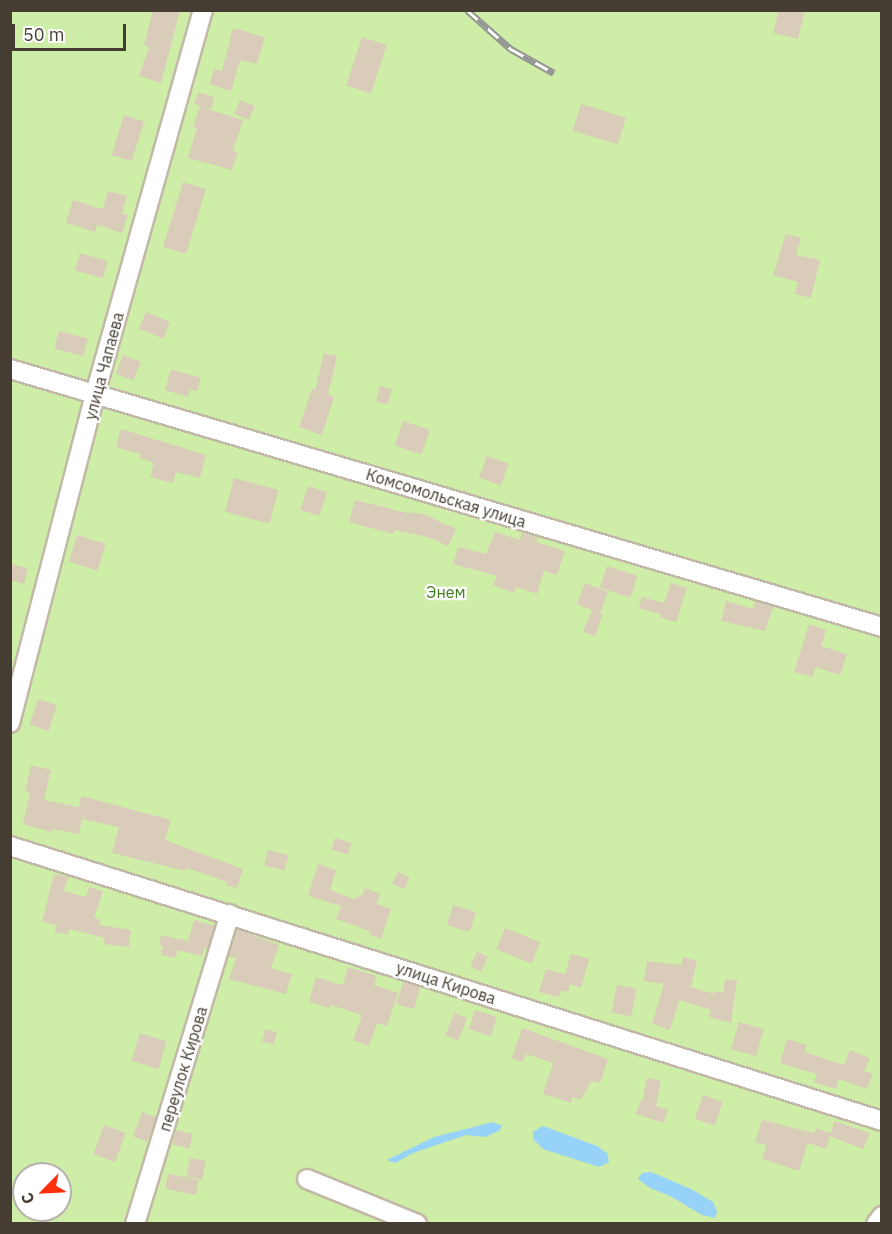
<!DOCTYPE html>
<html>
<head>
<meta charset="utf-8">
<style>
	body { margin:0 }
	#map { position:relative; width:892px; height:1234px; overflow:hidden; background:#f3eee2; font-family:"IBM Plex Sans",sans-serif }
	div>[style] { position:absolute }
	.green>* { inset:0; background:#ceeda6 }
	.water>* { inset:0; background:#97d2f8 }
	.building>* { inset:0; background:#d9ccb9; transform-origin:0 0 }
	.roads { filter:drop-shadow(2px 0 #c2b8a7) drop-shadow(-2px 0 #c2b8a7) drop-shadow(0 2px #c2b8a7) drop-shadow(0 -2px #c2b8a7) }
	.minor>* { height:18px; margin:-9px; padding:0 9px; transform-origin:9px; border-radius:9px; background:#fff }
	.rail>* { height:7px; margin-top:-3.5px; transform-origin:0; background:repeating-linear-gradient(90deg,#fff 0 14px,#949494 0 28px); box-sizing:border-box; border-block:2px solid #949494 }
	span { translate:-50% -50%; white-space:nowrap; text-align:center; line-height:1.15; -webkit-text-stroke:4.5px #fff; paint-order:stroke }
	.street-label { font-size:16px; color:#453d32 }
	.park-label { font-size:16px; color:#447d20 }
	.frame { position:absolute; inset:0; border:12px solid #453d32; pointer-events:none }
	.north { position:absolute; left:12px; top:1162px; width:60px; height:60px; box-sizing:border-box; background:#fff; border:2px solid #b5b1ad; border-radius:50%; rotate:246deg; font-size:16px; font-weight:700; line-height:24px; text-align:center; color:#453d32 }
	.north::after { content:''; display:block; margin:auto; width:21px; height:27px; background:#ff2e0d; clip-path:polygon(50% 0,100% 100%,50% 72%,0 100%) }
	.scale { position:absolute; left:12px; top:24px; width:114px; height:27px; box-sizing:border-box; border:3px solid #453d32; border-top:0; padding-left:8px; font-size:18px; line-height:21px; white-space:nowrap; color:#453d32; -webkit-text-stroke:4px #fff; paint-order:stroke }
</style>
</head>
<body>
<div id="map">
	<div class="green">
		<i style="clip-path:polygon(evenodd,11px 11px,881px 11px,881px 1223px,11px 1223px,11px 11px,24px 1174px,60px 1174px,60px 1210px,24px 1210px,24px 1174px)"></i>
	</div>
	<div class="water">
		<i style="clip-path:polygon(493px 1122px,502px 1126px,499px 1131px,485px 1137px,466px 1135px,413px 1153px,395px 1163px,387px 1160px,434px 1137px)"></i>
		<i style="clip-path:polygon(543px 1126px,597px 1146px,607px 1153px,609px 1162px,599px 1167px,543px 1149px,533px 1139px,533px 1132px)"></i>
		<i style="clip-path:polygon(651px 1172px,691px 1189px,713px 1202px,717px 1212px,715px 1218px,702px 1215px,670px 1196px,650px 1188px,638px 1179px,642px 1173px)"></i>
	</div>
	<div class="building">
		<i style="clip-path:polygon(153px 10px,180px 10px,161px 83px,139px 76px,149px 47px,144px 45px)"></i>
		<i style="clip-path:polygon(779px 10px,805px 10px,798px 39px,773px 33px)"></i>
		<i style="clip-path:polygon(233px 28px,265px 37px,257px 64px,240px 60px,231px 91px,210px 84px,214px 69px,222px 71px)"></i>
		<i style="left:362px;top:37px;width:26px;height:51px;rotate:18deg"></i>
		<i style="clip-path:polygon(198px 92px,214px 97px,211px 109px,201px 107px,243px 120px,233px 151px,238px 153px,232px 170px,188px 158px,197px 128px,193px 127px,200px 106px,194px 104px)"></i>
		<i style="left:240px;top:100px;width:16px;height:15px;rotate:22deg"></i>
		<i style="left:581px;top:104px;width:47px;height:28px;rotate:17deg"></i>
		<i style="left:124px;top:115px;width:21px;height:42px;rotate:17deg"></i>
		<i style="left:183px;top:182px;width:24px;height:68px;rotate:17deg"></i>
		<i style="clip-path:polygon(108px 191px,127px 196px,122px 214px,128px 215px,122px 233px,97px 225px,95px 232px,66px 223px,73px 200px,103px 209px)"></i>
		<i style="clip-path:polygon(786px 234px,801px 238px,796px 255px,820px 260px,811px 298px,795px 294px,798px 282px,773px 275px)"></i>
		<i style="left:80px;top:253px;width:29px;height:18px;rotate:16deg"></i>
		<i style="left:146px;top:312px;width:26px;height:18px;rotate:23deg"></i>
		<i style="left:59px;top:331px;width:30px;height:18px;rotate:15deg"></i>
		<i style="clip-path:polygon(324px 353px,337px 356px,328px 394px,334px 397px,322px 435px,299px 427px,312px 389px,315px 390px)"></i>
		<i style="left:123px;top:355px;width:19px;height:20px;rotate:21deg"></i>
		<i style="clip-path:polygon(171px 369px,201px 378px,197px 391px,190px 390px,188px 397px,165px 390px)"></i>
		<i style="left:380px;top:386px;width:12px;height:16px;rotate:14deg"></i>
		<i style="left:403px;top:421px;width:28px;height:26px;rotate:18deg"></i>
		<i style="clip-path:polygon(121px 429px,206px 455px,200px 478px,176px 472px,173px 483px,150px 477px,154px 463px,140px 458px,141px 454px,116px 447px)"></i>
		<i style="left:487px;top:456px;width:23px;height:23px;rotate:20deg"></i>
		<i style="left:234px;top:478px;width:46px;height:35px;rotate:15deg"></i>
		<i style="left:308px;top:486px;width:20px;height:25px;rotate:18deg"></i>
		<i style="clip-path:polygon(355px 500px,411px 514px,411px 512px,423px 514px,456px 529px,448px 546px,428px 537px,394px 530px,393px 534px,349px 522px)"></i>
		<i style="clip-path:polygon(495px 532px,520px 540px,522px 533px,538px 538px,536px 542px,565px 551px,557px 575px,544px 571px,537px 594px,516px 587px,514px 593px,493px 585px,497px 576px,453px 564px,458px 547px,486px 554px)"></i>
		<i style="left:77px;top:535px;width:30px;height:28px;rotate:17deg"></i>
		<i style="clip-path:polygon(10px 564px,28px 568px,24px 584px,10px 580px)"></i>
		<i style="left:607px;top:566px;width:32px;height:23px;rotate:18deg"></i>
		<i style="clip-path:polygon(585px 583px,608px 592px,600px 613px,603px 614px,595px 636px,583px 632px,592px 610px,577px 604px)"></i>
		<i style="clip-path:polygon(671px 583px,687px 588px,676px 622px,660px 617px,661px 614px,639px 608px,642px 597px,664px 603px)"></i>
		<i style="clip-path:polygon(726px 601px,753px 609px,755px 601px,773px 607px,765px 631px,721px 621px)"></i>
		<i style="clip-path:polygon(809px 624px,826px 630px,821px 646px,847px 654px,840px 675px,815px 667px,813px 677px,794px 672px)"></i>
		<i style="left:38px;top:699px;width:20px;height:27px;rotate:18deg"></i>
		<i style="clip-path:polygon(31px 765px,51px 770px,44px 800px,79px 807px,81px 796px,171px 820px,165px 840px,243px 869px,237px 888px,226px 885px,227px 882px,187px 868px,186px 871px,112px 853px,119px 827px,82px 819px,79px 834px,53px 829px,52px 832px,23px 824px,30px 792px,25px 791px)"></i>
		<i style="left:335px;top:838px;width:17px;height:12px;rotate:17deg"></i>
		<i style="left:268px;top:850px;width:21px;height:16px;rotate:14deg"></i>
		<i style="clip-path:polygon(318px 864px,336px 870px,330px 890px,354px 899px,363px 894px,365px 888px,380px 894px,377px 904px,391px 909px,381px 939px,369px 934px,370px 931px,336px 919px,341px 906px,308px 896px)"></i>
		<i style="left:398px;top:872px;width:13px;height:13px;rotate:27deg"></i>
		<i style="clip-path:polygon(54px 874px,68px 877px,64px 891px,86px 897px,89px 887px,103px 891px,94px 918px,101px 920px,99px 925px,131px 930px,129px 947px,104px 944px,105px 938px,69px 929px,68px 935px,55px 932px,56px 925px,42px 922px)"></i>
		<i style="left:453px;top:905px;width:24px;height:21px;rotate:17deg"></i>
		<i style="clip-path:polygon(194px 920px,215px 926px,208px 949px,204px 948px,202px 956px,177px 950px,176px 958px,161px 955px,163px 946px,159px 945px,161px 935px,188px 941px)"></i>
		<i style="left:505px;top:928px;width:38px;height:23px;rotate:22deg"></i>
		<i style="clip-path:polygon(237px 929px,279px 945px,271px 968px,292px 974px,286px 994px,229px 979px,236px 958px,229px 956px)"></i>
		<i style="left:477px;top:952px;width:12px;height:16px;rotate:24deg"></i>
		<i style="clip-path:polygon(571px 954px,589px 959px,581px 988px,570px 984px,568px 992px,561px 990px,559px 997px,539px 992px,546px 969px,565px 974px)"></i>
		<i style="clip-path:polygon(683px 957px,697px 961px,691px 987px,714px 994px,715px 991px,723px 993px,725px 979px,737px 980px,731px 1023px,709px 1017px,711px 1010px,679px 1000px,670px 1030px,652px 1024px,664px 984px,644px 981px,647px 961px,681px 965px)"></i>
		<i style="clip-path:polygon(348px 967px,377px 976px,374px 985px,398px 993px,387px 1026px,377px 1023px,369px 1046px,353px 1040px,362px 1015px,331px 1005px,330px 1008px,309px 1002px,316px 977px,343px 985px)"></i>
		<i style="left:403px;top:982px;width:18px;height:23px;rotate:16deg"></i>
		<i style="left:617px;top:985px;width:20px;height:28px;rotate:11deg"></i>
		<i style="left:475px;top:1010px;width:23px;height:20px;rotate:18deg"></i>
		<i style="left:454px;top:1013px;width:14px;height:24px;rotate:21deg"></i>
		<i style="left:739px;top:1022px;width:26px;height:28px;rotate:16deg"></i>
		<i style="clip-path:polygon(522px 1028px,608px 1059px,600px 1083px,591px 1081px,581px 1100px,572px 1097px,571px 1103px,543px 1094px,553px 1063px,526px 1054px,523px 1062px,512px 1058px)"></i>
		<i style="left:265px;top:1029px;width:12px;height:13px;rotate:14deg"></i>
		<i style="left:140px;top:1033px;width:28px;height:29px;rotate:17deg"></i>
		<i style="clip-path:polygon(787px 1039px,807px 1045px,805px 1052px,844px 1065px,850px 1050px,870px 1058px,864px 1071px,873px 1074px,867px 1089px,839px 1079px,836px 1089px,814px 1082px,817px 1074px,780px 1063px)"></i>
		<i style="clip-path:polygon(647px 1078px,661px 1081px,656px 1106px,668px 1110px,664px 1123px,636px 1114px,640px 1101px,642px 1102px)"></i>
		<i style="left:703px;top:1095px;width:21px;height:25px;rotate:19deg"></i>
		<i style="left:142px;top:1112px;width:15px;height:26px;rotate:20deg"></i>
		<i style="clip-path:polygon(762px 1120px,814px 1133px,816px 1128px,831px 1133px,834px 1121px,870px 1133px,863px 1149px,830px 1136px,826px 1149px,808px 1143px,799px 1171px,762px 1159px,767px 1145px,755px 1142px)"></i>
		<i style="left:104px;top:1125px;width:23px;height:31px;rotate:20deg"></i>
		<i style="left:176px;top:1130px;width:17px;height:15px;rotate:13deg"></i>
		<i style="left:190px;top:1158px;width:16px;height:19px;rotate:11deg"></i>
		<i style="left:168px;top:1174px;width:31px;height:15px;rotate:11deg"></i>
	</div>
	<div class="roads">
		<div class="minor">
			<i style="left:10px;top:369px;width:909px;rotate:16.48deg"></i>
			<i style="left:10px;top:723px;width:340px;rotate:-75.5deg"></i>
			<i style="left:95px;top:394px;width:399px;rotate:-74.3deg"></i>
			<i style="left:10px;top:846px;width:914px;rotate:17.5deg"></i>
			<i style="left:307px;top:1179px;width:119px;rotate:22.2deg"></i>
			<i style="left:135px;top:1224px;width:324px;rotate:-73deg"></i>
			<i style="left:876px;top:1224px;width:10px;rotate:-53deg"></i>
		</div>
	</div>
	<div class="rail">
		<i style="left:467px;top:10px;width:59px;rotate:41.6deg"></i>
		<i style="left:511px;top:49px;width:49px;rotate:29.2deg"></i>
	</div>
	<div class="street-label">
		<span style="left:104px;top:366px;rotate:-75deg">улица Чапаева</span>
		<span style="left:446px;top:498px;rotate:17deg">Комсомольская улица</span>
		<span style="left:446px;top:983px;rotate:18deg">улица Кирова</span>
		<span style="left:183px;top:1069px;rotate:-73deg">переулок Кирова</span>
	</div>
	<div class="park-label">
		<span style="left:446px;top:592px">Энем</span>
	</div>
	<div class="frame"></div>
	<div class="north">С</div>
	<div class="scale">50 m</div>
</div>
</body>
</html>
